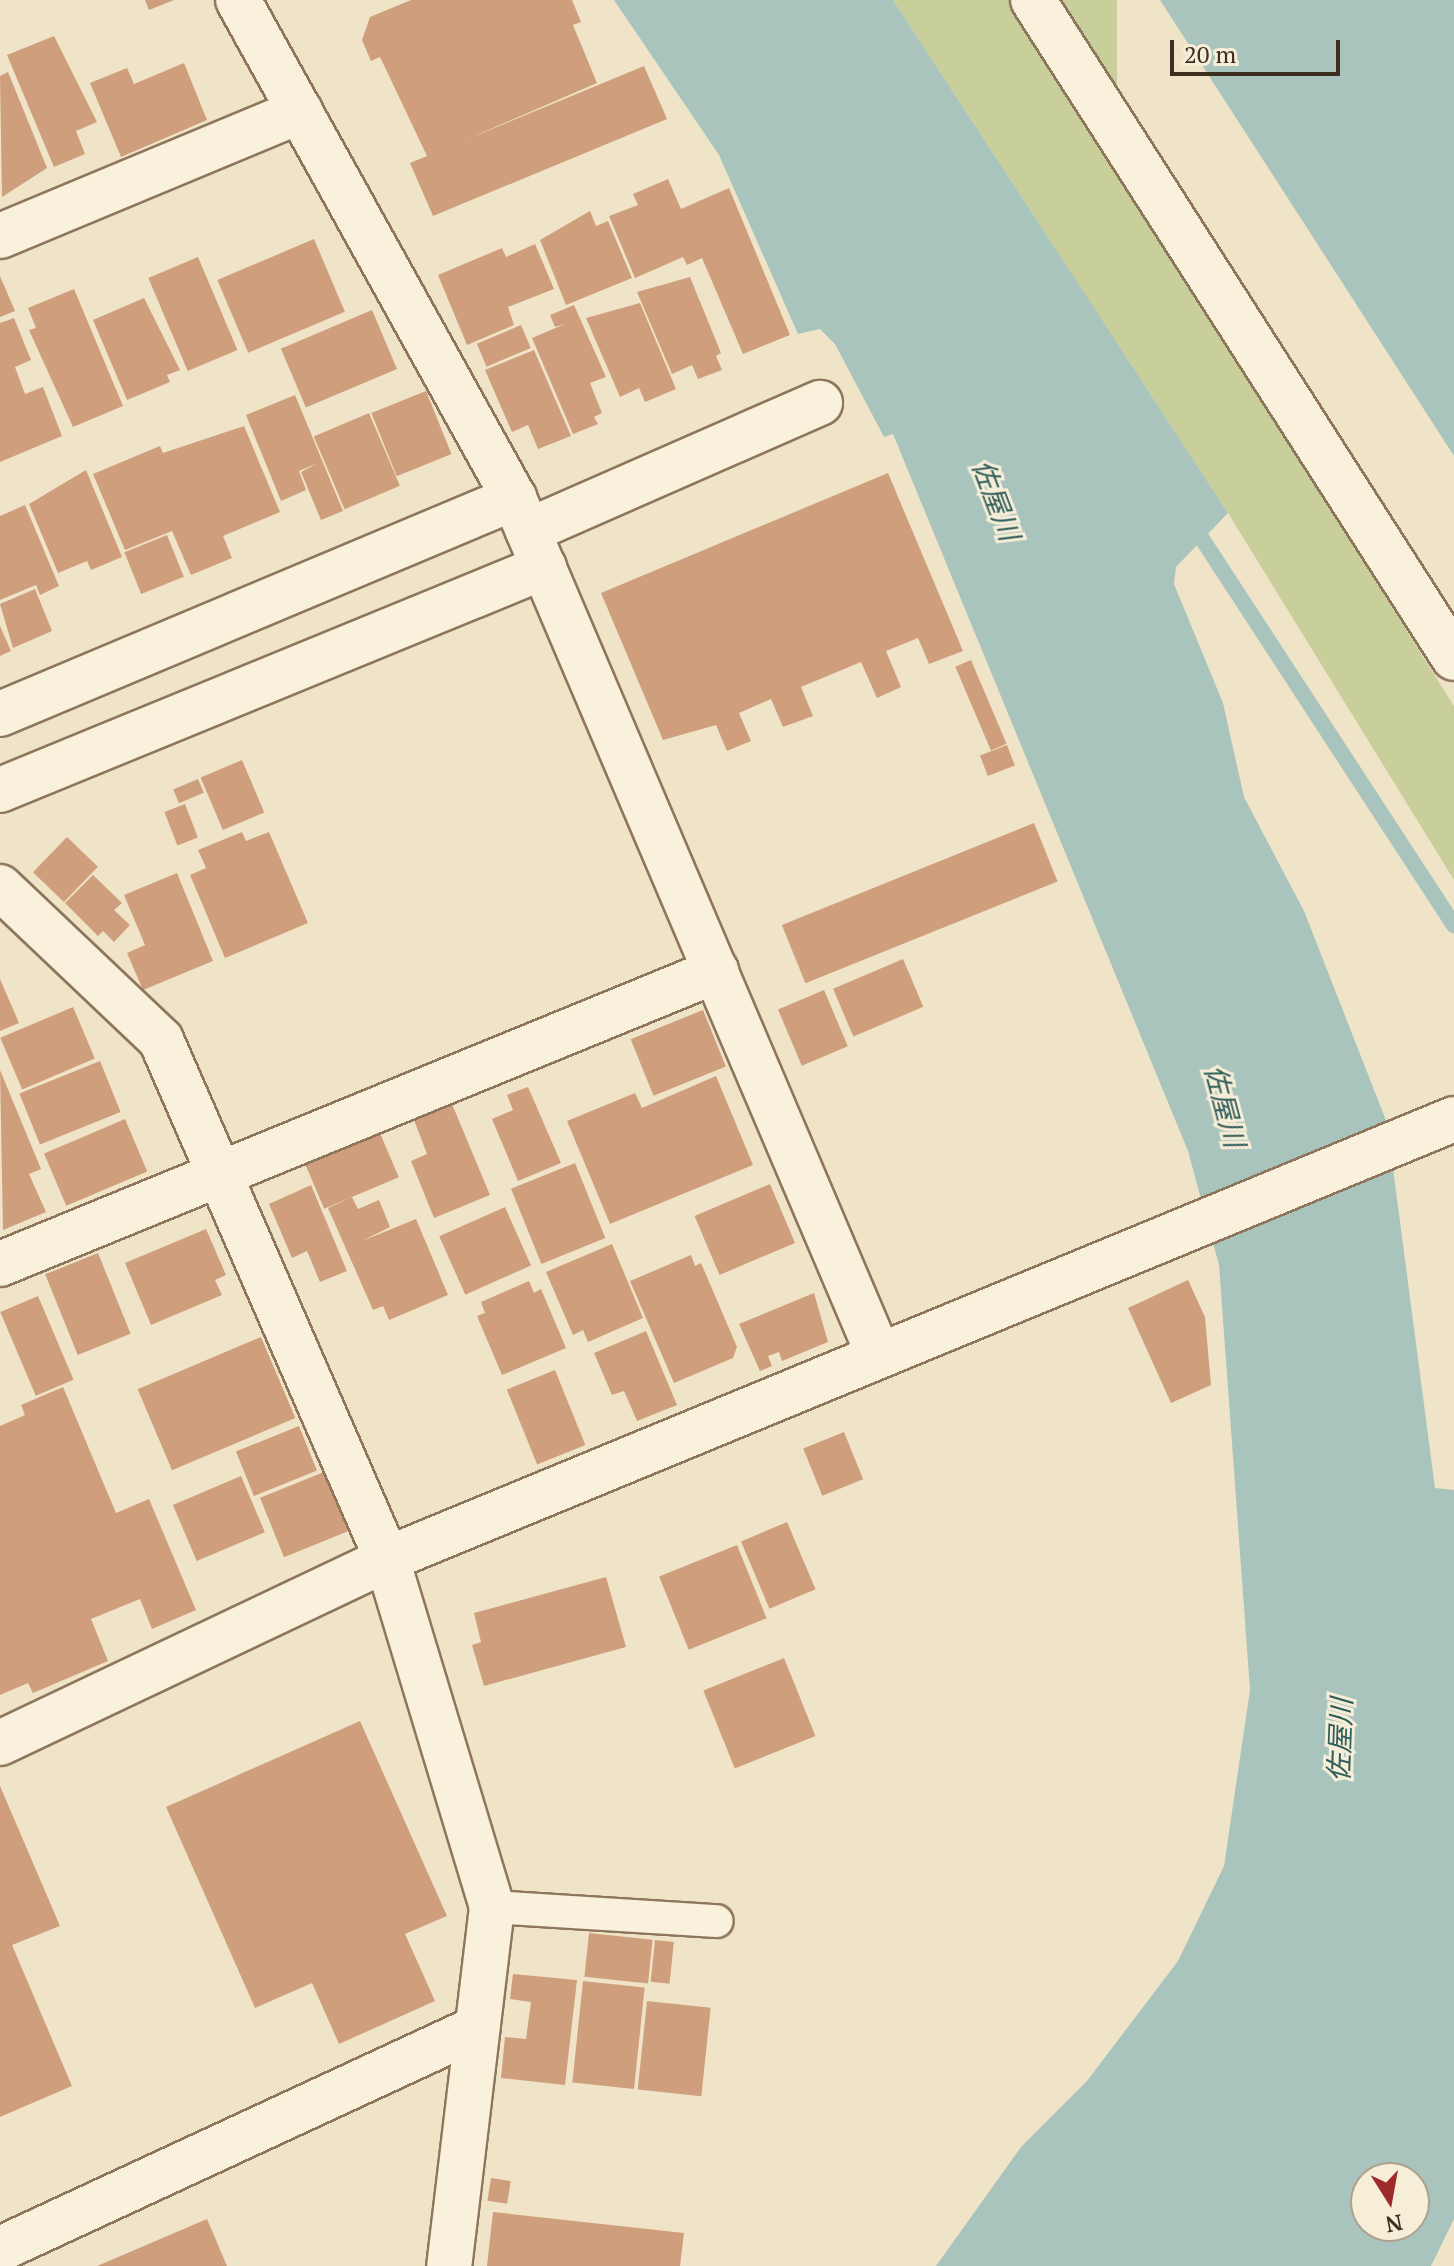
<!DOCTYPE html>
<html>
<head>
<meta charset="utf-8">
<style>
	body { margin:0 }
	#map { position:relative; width:1454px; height:2266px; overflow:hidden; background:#f0e4c8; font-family:"PT Serif","Noto Sans JP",serif }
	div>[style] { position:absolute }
	.green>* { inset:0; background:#c9cf9b; transform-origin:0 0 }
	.water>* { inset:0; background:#a9c4bc }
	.stream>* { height:16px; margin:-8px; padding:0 8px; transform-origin:8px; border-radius:8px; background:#a9c4bc }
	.building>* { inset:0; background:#cf9f7d; transform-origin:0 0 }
	.roads { filter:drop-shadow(2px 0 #8d765c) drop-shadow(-2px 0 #8d765c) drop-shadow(0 2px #8d765c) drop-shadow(0 -2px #8d765c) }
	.lane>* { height:32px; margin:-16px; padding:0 16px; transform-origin:16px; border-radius:16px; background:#faf1dc }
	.street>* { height:44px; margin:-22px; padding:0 22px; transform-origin:22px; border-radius:22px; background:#faf1dc }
	.secondary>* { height:44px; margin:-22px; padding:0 22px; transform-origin:22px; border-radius:22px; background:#faf1dc }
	span { translate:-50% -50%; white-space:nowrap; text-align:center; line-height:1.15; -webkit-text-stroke:6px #f7eed8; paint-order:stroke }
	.water-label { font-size:28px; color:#2f5d5a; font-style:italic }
	.north { position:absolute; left:1350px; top:2162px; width:80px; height:80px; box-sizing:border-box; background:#f7eed8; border:2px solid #ada18e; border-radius:50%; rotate:169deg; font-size:22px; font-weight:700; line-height:32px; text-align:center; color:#3d2e20 }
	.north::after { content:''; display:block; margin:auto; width:28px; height:36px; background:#9e2a2b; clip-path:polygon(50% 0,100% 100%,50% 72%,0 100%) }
	.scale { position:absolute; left:1170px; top:40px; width:170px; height:36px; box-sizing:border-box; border:4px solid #3d2e20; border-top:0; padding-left:10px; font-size:24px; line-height:28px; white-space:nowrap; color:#3d2e20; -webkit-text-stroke:6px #f7eed8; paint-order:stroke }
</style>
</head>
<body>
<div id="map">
	<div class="green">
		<i style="clip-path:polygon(893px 0,1010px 0,1454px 706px,1454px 880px,1228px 513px)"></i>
		<i style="left:1063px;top:0;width:54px;height:724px"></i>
	</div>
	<div class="water">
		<i style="clip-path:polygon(evenodd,614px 0,893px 0,1228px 513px,1176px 567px,1174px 584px,1223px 703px,1244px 797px,1304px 911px,1387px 1123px,1435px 1488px,1454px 1490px,1454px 2219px,1431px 2266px,936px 2266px,1021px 2147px,1087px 2081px,1178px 1961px,1224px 1866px,1250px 1690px,1219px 1265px,1188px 1151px,893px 434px,884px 437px,835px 344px,820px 329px,798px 334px,719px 155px,614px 0,1366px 2178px,1414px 2178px,1414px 2226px,1366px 2226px,1366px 2178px)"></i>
		<i style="clip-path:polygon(1160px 0,1454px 0,1454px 456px)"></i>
	</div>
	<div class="stream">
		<i style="left:1193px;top:525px;width:478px;rotate:56.9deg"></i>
	</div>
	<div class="building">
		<i style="clip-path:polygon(145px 0,174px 0,149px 10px)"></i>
		<i style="clip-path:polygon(411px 0,572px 0,581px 22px,573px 25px,597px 83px,465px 140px,644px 66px,667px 119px,433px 216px,410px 163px,427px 156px,380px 57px,371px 61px,362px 40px,370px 17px)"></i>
		<i style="clip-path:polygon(54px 36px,97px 122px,76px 131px,85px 154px,54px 167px,7px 55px)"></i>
		<i style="clip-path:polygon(184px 63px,207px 120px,121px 157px,90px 83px,127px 68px,134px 84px)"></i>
		<i style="clip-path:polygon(8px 72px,47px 168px,2px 197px,0 76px)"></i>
		<i style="clip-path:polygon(668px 179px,681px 209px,729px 188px,790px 335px,743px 354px,702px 258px,687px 265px,683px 257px,635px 278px,609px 216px,638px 205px,633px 194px)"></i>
		<i style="clip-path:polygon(590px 211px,596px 226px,608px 221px,632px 278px,566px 305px,540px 240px)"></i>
		<i style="left:314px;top:239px;width:79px;height:105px;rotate:67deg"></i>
		<i style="clip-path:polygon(535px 244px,554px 289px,508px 307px,514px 325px,467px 345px,438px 275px,502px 248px,506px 257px)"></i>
		<i style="left:198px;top:257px;width:101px;height:54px;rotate:67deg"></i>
		<i style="clip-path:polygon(0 276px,15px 311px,0 317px)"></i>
		<i style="clip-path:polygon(690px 277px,721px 353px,716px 356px,722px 370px,698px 379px,692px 365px,672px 374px,637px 292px)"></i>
		<i style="clip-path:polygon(74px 289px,123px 406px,73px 427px,29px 330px,36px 328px,28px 308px)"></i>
		<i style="clip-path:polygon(144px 298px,180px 370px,167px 375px,170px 382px,127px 400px,93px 320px)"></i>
		<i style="clip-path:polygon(640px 303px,676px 389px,645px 402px,639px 388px,620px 397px,586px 318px)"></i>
		<i style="clip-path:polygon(574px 305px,606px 377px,590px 383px,602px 413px,594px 417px,598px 424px,573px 434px,532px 338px,565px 324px,555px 327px,550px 315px)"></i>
		<i style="left:372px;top:310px;width:64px;height:99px;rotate:67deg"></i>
		<i style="clip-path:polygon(14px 318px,31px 360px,15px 367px,25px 394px,43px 387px,62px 436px,0 462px,0 323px)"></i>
		<i style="left:521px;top:325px;width:25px;height:48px;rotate:67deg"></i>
		<i style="clip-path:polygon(534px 350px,571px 436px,538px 449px,528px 425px,512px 432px,485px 370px)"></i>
		<i style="left:426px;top:391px;width:68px;height:59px;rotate:68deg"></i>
		<i style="clip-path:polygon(295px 395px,343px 511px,321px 520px,301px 472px,318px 463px,299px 471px,306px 490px,281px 501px,246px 415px)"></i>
		<i style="left:369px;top:413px;width:79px;height:60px;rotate:67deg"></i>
		<i style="clip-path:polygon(244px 426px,280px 512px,223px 536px,232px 558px,191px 575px,172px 531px,125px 550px,93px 474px,160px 446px,163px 453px)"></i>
		<i style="clip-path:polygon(86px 470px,122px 557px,91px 570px,87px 561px,58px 573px,29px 504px)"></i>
		<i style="clip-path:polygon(888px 473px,963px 651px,929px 664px,918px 638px,886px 651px,901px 687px,877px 698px,861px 662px,801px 687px,813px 716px,783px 727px,771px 699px,739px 713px,751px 741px,727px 751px,716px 725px,663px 740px,601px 593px)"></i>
		<i style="clip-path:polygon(25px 505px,59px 586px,40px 595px,36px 585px,0 600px,0 516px)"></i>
		<i style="left:167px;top:535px;width:45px;height:46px;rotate:68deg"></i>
		<i style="clip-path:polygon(35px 589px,52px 631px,13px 648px,0 604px)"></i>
		<i style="clip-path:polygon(0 626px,11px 651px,0 656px)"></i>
		<i style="left:971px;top:660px;width:91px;height:17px;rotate:67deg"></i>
		<i style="left:1007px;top:745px;width:22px;height:29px;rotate:69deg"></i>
		<i style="left:242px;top:760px;width:57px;height:45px;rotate:67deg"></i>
		<i style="left:198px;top:779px;width:15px;height:27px;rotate:67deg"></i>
		<i style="left:185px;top:804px;width:36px;height:22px;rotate:69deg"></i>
		<i style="left:1034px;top:823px;width:63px;height:272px;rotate:68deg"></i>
		<i style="clip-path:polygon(242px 832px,246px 841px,269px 832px,308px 923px,225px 958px,190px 875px,206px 868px,198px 850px)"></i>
		<i style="left:67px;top:837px;width:43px;height:49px;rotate:44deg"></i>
		<i style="clip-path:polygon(177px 873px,213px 961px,143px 990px,127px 953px,145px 945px,124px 895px)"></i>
		<i style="clip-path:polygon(93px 875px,122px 903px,114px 910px,130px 925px,114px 942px,103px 931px,98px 936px,65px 903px)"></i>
		<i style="left:903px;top:959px;width:52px;height:76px;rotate:67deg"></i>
		<i style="clip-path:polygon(0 979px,19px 1023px,0 1031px)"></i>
		<i style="left:824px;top:990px;width:61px;height:50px;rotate:67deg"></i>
		<i style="left:73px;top:1007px;width:56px;height:79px;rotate:67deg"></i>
		<i style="left:703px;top:1010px;width:61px;height:78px;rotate:68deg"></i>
		<i style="left:100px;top:1061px;width:55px;height:87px;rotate:68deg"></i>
		<i style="clip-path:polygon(0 1070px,41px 1169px,29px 1174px,46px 1212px,3px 1230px)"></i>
		<i style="clip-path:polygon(716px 1076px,753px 1165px,610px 1224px,567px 1121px,635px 1093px,642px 1108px)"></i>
		<i style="clip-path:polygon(528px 1087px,561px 1163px,518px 1181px,492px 1119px,513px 1110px,507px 1095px)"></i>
		<i style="clip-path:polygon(452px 1104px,490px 1195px,434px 1218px,411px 1161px,427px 1154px,414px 1120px)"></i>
		<i style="left:125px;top:1119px;width:57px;height:88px;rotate:67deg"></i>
		<i style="left:380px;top:1133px;width:48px;height:81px;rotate:67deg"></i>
		<i style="left:575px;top:1163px;width:81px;height:69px;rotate:68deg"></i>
		<i style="left:770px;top:1184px;width:64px;height:82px;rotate:67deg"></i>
		<i style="clip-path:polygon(311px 1185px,347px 1271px,320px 1282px,307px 1251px,292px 1258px,269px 1204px)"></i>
		<i style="clip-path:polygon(352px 1197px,358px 1209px,379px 1200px,390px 1227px,362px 1241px,416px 1219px,448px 1295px,389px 1320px,383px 1306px,373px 1310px,328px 1208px)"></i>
		<i style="left:505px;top:1207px;width:64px;height:72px;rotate:66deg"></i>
		<i style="clip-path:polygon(206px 1229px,226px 1275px,215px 1280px,222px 1295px,151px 1325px,125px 1263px)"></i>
		<i style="clip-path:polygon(612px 1244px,643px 1318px,588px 1342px,583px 1330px,573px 1335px,546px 1272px)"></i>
		<i style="left:98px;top:1253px;width:87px;height:57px;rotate:68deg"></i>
		<i style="clip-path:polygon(691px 1255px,695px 1266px,701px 1263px,737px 1347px,733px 1358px,674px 1383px,630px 1281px)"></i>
		<i style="clip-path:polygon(1188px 1280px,1205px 1317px,1211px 1385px,1171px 1403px,1128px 1308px)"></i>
		<i style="clip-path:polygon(529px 1281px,534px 1293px,541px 1289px,566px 1348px,502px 1375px,477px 1316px,485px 1313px,481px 1302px)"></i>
		<i style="clip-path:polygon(814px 1293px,828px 1342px,782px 1361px,779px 1352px,768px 1356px,772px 1366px,760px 1371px,739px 1324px)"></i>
		<i style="left:38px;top:1296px;width:91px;height:41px;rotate:67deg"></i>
		<i style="clip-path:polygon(646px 1331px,677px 1405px,637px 1421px,624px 1391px,612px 1395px,594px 1353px)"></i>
		<i style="left:261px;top:1337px;width:88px;height:134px;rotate:67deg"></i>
		<i style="left:555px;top:1370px;width:81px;height:52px;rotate:68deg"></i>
		<i style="clip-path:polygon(63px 1387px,116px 1513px,149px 1499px,196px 1610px,152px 1629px,140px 1599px,91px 1619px,108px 1661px,33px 1693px,28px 1683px,0 1695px,0 1426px,25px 1415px,21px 1405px)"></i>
		<i style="left:299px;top:1426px;width:48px;height:68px;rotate:68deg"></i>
		<i style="left:844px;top:1432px;width:51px;height:44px;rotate:68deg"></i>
		<i style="left:324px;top:1472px;width:64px;height:69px;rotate:68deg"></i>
		<i style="left:241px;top:1476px;width:61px;height:74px;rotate:67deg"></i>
		<i style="left:787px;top:1522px;width:73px;height:50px;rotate:67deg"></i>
		<i style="left:737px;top:1545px;width:79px;height:84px;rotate:68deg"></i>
		<i style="clip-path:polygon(606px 1577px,626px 1647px,484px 1686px,472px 1645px,481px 1642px,474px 1613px)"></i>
		<i style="left:784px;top:1658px;width:84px;height:87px;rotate:68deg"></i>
		<i style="clip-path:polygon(360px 1721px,447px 1916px,405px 1934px,435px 2001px,339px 2044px,312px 1983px,255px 2008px,166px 1807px)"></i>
		<i style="clip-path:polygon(0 1786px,60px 1926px,12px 1945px,72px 2086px,0 2117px)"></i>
		<i style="left:589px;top:1933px;width:64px;height:44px;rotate:6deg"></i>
		<i style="left:655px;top:1940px;width:19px;height:42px;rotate:6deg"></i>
		<i style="clip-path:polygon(513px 1974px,577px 1980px,565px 2085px,501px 2078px,505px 2037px,526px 2039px,531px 2002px,510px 1999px)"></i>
		<i style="left:583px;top:1981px;width:62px;height:102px;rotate:6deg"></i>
		<i style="left:647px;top:2001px;width:64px;height:89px;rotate:6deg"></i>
		<i style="left:491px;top:2178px;width:20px;height:23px;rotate:9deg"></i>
		<i style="clip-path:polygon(493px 2212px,684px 2233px,680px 2266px,487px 2266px)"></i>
		<i style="clip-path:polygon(207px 2219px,227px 2266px,97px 2266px)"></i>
	</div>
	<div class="roads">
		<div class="lane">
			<i style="left:492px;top:1907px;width:225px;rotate:3.6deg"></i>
		</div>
		<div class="street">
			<i style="left:238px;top:0;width:569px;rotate:61deg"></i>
			<i style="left:514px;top:498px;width:932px;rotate:66.95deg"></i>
			<i style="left:1033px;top:0;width:781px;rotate:57.39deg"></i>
			<i style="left:0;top:236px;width:325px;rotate:-22.6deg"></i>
			<i style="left:0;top:887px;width:222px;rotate:43.5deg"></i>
			<i style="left:161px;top:1040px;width:566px;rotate:66.47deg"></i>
			<i style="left:387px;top:1559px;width:363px;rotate:73.2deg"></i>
			<i style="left:492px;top:1907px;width:362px;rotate:96.8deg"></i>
			<i style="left:0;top:1264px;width:774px;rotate:-22.26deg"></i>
			<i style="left:0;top:1743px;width:429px;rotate:-25.4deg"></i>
			<i style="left:387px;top:1559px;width:1154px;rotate:-22.41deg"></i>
			<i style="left:0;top:2249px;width:526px;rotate:-24.86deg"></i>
		</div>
		<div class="secondary">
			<i style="left:528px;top:531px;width:319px;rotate:-23.7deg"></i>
			<i style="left:0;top:714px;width:558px;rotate:-22.79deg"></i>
			<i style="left:0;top:790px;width:588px;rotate:-22.29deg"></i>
		</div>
	</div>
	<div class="water-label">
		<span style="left:996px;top:500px;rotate:69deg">佐屋川</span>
		<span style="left:1225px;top:1106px;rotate:75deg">佐屋川</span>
		<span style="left:1340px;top:1740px;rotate:-88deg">佐屋川</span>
	</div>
	<div class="north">N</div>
	<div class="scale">20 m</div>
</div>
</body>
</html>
